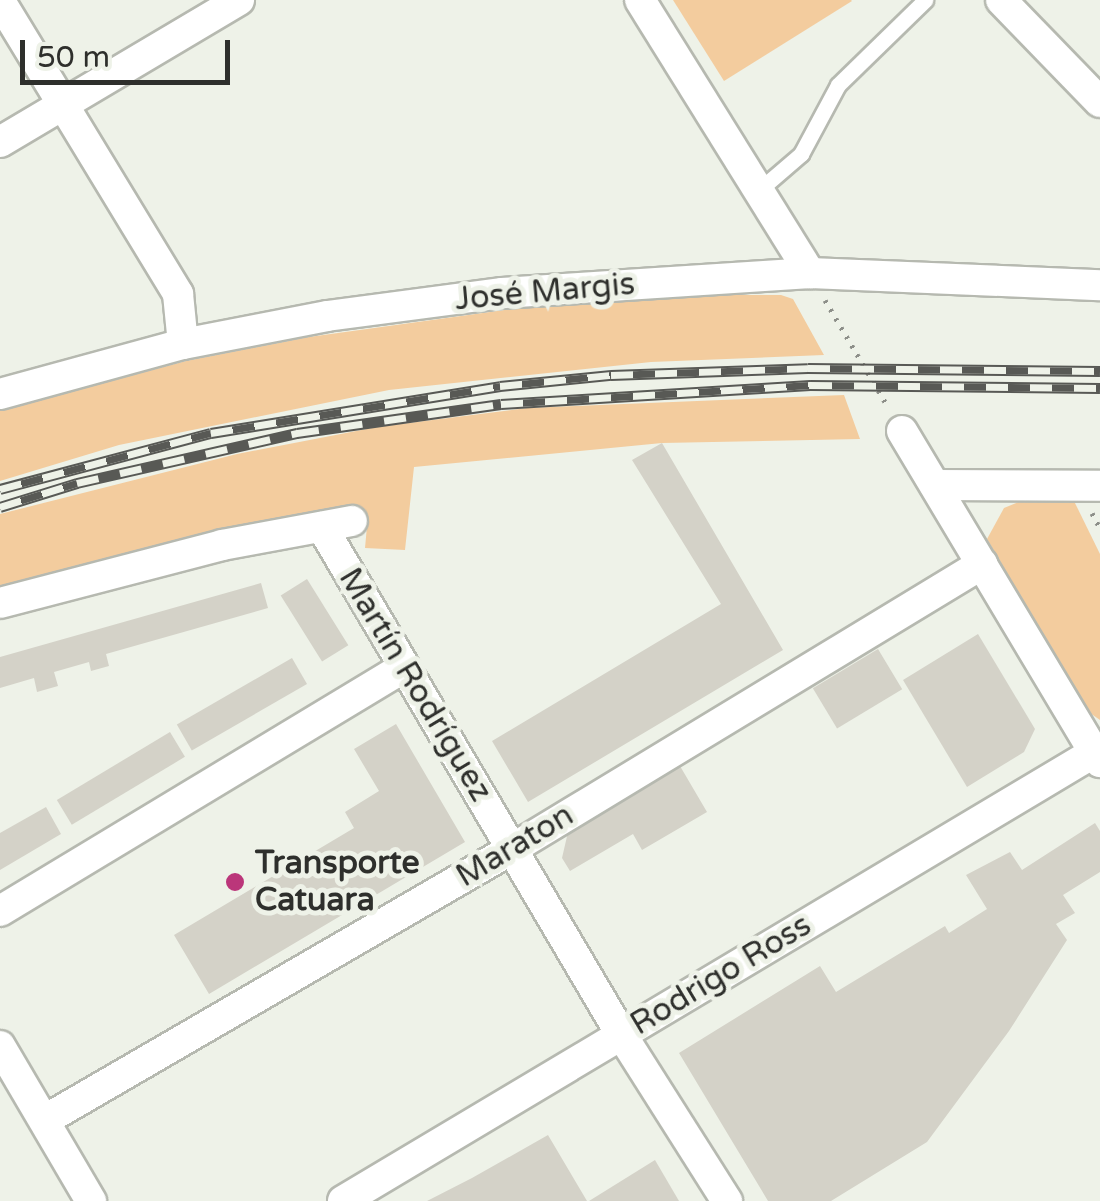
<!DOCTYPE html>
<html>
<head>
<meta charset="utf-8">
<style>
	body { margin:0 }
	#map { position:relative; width:1100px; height:1201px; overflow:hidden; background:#eef2e8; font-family:"Varela Round",sans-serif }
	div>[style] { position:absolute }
	.green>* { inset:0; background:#f3cc9e }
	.building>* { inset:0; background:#d4d2c8; transform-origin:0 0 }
	.path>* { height:5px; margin-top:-2.5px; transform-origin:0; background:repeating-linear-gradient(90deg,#8d8f89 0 2.5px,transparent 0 10.5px) }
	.roads { filter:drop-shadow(2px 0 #b6b9b0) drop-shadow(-2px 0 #b6b9b0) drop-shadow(0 2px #b6b9b0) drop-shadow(0 -2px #b6b9b0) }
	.lane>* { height:15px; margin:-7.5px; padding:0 7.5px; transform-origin:7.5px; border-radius:7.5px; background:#fff }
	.street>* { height:30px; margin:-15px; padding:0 15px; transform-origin:15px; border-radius:15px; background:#fff }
	.rail>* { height:11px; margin-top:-5.5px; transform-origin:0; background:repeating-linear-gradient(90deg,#eef2e8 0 22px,#585955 0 44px); box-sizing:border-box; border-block:2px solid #585955 }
	.dots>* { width:28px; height:28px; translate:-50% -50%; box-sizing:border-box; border:5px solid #eef2e8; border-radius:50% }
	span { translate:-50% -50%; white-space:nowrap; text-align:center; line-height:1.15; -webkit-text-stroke:10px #eef2e8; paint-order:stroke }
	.street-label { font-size:32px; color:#2e2f2c }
	.poi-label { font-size:32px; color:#2e2f2c; font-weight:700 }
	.left { translate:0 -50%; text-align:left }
	.scale { position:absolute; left:20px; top:40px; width:210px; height:45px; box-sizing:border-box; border:5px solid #2e2f2c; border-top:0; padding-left:12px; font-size:30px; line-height:35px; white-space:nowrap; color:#2e2f2c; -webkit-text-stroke:8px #eef2e8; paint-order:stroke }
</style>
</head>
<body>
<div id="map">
	<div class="green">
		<i style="clip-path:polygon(673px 0,851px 0,852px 1px,724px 81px)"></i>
		<i style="clip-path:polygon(696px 295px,781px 295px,793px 299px,824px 355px,651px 362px,389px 390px,119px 445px,0 481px,0 411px,43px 399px,186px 361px,309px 337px,540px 305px)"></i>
		<i style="clip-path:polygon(844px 395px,860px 439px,662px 443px,414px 467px,405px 550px,365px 548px,368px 515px,354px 507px,214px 530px,0 588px,0 514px,237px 454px,377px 427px,527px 408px)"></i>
		<i style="clip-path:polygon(1028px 498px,1074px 501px,1100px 554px,1100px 720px,1087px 711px,987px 539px,1004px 508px)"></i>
	</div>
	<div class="building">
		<i style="clip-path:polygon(662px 443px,783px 650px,528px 802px,492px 741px,721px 604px,632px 460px)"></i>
		<i style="left:307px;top:579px;width:78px;height:31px;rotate:58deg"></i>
		<i style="clip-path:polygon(261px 583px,268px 608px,106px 654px,109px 666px,91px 671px,89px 662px,54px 672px,58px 686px,37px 692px,34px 678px,0 688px,0 657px)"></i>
		<i style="clip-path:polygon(978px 634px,1035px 729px,1024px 752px,967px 787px,903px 680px)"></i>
		<i style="left:878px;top:649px;width:47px;height:76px;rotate:59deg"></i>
		<i style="left:292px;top:658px;width:30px;height:133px;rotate:60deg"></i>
		<i style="clip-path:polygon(396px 724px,465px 842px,209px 994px,174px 935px,354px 828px,345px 812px,379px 791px,354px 749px)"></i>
		<i style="left:170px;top:732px;width:29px;height:132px;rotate:59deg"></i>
		<i style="clip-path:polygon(680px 766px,707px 812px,642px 850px,633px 834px,570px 871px,562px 858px,568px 832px)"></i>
		<i style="clip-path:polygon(46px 807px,61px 834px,0 870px,0 833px)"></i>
		<i style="clip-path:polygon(1095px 823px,1100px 831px,1100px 872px,1063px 895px,1075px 913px,1056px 924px,1067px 940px,1009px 1031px,927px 1142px,831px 1201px,768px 1201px,679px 1053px,820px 966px,836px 992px,945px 926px,949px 933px,987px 909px,966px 875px,1010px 852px,1022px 870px)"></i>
		<i style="clip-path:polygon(548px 1135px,587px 1201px,427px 1201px,472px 1178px)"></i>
		<i style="clip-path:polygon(655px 1160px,679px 1201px,589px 1201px)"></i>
	</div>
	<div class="path">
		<i style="left:825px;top:300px;width:124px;rotate:59.5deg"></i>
		<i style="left:1092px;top:513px;width:17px;rotate:62deg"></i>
	</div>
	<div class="roads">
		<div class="lane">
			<i style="left:758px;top:191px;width:57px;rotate:-40.7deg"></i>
			<i style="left:801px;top:154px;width:78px;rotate:-61.8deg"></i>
			<i style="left:838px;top:85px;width:122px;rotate:-44.3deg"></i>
		</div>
		<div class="street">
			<i style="left:640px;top:0;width:322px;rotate:58.1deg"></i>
			<i style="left:1001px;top:0;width:142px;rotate:45.9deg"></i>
			<i style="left:0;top:1px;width:343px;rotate:58.7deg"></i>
			<i style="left:178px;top:294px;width:50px;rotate:84.3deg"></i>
			<i style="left:0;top:142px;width:278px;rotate:-30.7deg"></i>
			<i style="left:0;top:394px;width:190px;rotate:-15.3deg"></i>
			<i style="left:183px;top:344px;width:147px;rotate:-11deg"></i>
			<i style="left:327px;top:316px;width:177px;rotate:-7.5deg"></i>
			<i style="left:502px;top:293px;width:309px;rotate:-3.7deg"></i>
			<i style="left:810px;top:273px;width:290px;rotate:2.4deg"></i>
			<i style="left:902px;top:431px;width:386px;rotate:59.1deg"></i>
			<i style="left:935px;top:485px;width:165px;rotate:0.3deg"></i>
			<i style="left:322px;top:527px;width:589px;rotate:59.47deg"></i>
			<i style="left:621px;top:1034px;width:198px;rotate:57.6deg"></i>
			<i style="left:0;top:603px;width:229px;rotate:-14.6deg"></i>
			<i style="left:222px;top:545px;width:132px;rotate:-10.5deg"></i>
			<i style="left:0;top:911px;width:472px;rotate:-31.1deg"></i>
			<i style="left:0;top:1046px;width:180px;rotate:59.6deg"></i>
			<i style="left:45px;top:1120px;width:540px;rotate:-30.13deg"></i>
			<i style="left:512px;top:849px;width:550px;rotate:-31.23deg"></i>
			<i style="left:343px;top:1201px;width:882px;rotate:-30.84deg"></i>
		</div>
	</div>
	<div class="rail">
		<i style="left:0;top:489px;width:218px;rotate:-14.9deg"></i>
		<i style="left:211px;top:433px;width:293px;rotate:-9.2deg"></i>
		<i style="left:500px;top:386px;width:112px;rotate:-5.7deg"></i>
		<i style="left:611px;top:375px;width:197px;rotate:-2deg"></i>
		<i style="left:808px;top:368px;width:292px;rotate:0.6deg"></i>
		<i style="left:0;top:507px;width:81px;rotate:-17.3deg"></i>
		<i style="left:77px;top:483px;width:226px;rotate:-12.8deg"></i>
		<i style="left:297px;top:433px;width:206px;rotate:-8.1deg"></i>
		<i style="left:501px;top:404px;width:310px;rotate:-3.5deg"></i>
		<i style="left:810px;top:385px;width:290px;rotate:0.6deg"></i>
	</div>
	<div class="dots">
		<i style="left:235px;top:882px;background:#bb367a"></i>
	</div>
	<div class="street-label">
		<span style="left:545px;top:292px;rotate:-5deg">José Margis</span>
		<span style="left:415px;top:685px;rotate:59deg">Martín Rodríguez</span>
		<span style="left:515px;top:846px;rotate:-31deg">Maraton</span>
		<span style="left:721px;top:975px;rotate:-31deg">Rodrigo Ross</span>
	</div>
	<div class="poi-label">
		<span class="left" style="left:255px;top:882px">Transporte<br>Catuara</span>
	</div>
	<div class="scale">50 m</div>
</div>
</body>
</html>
